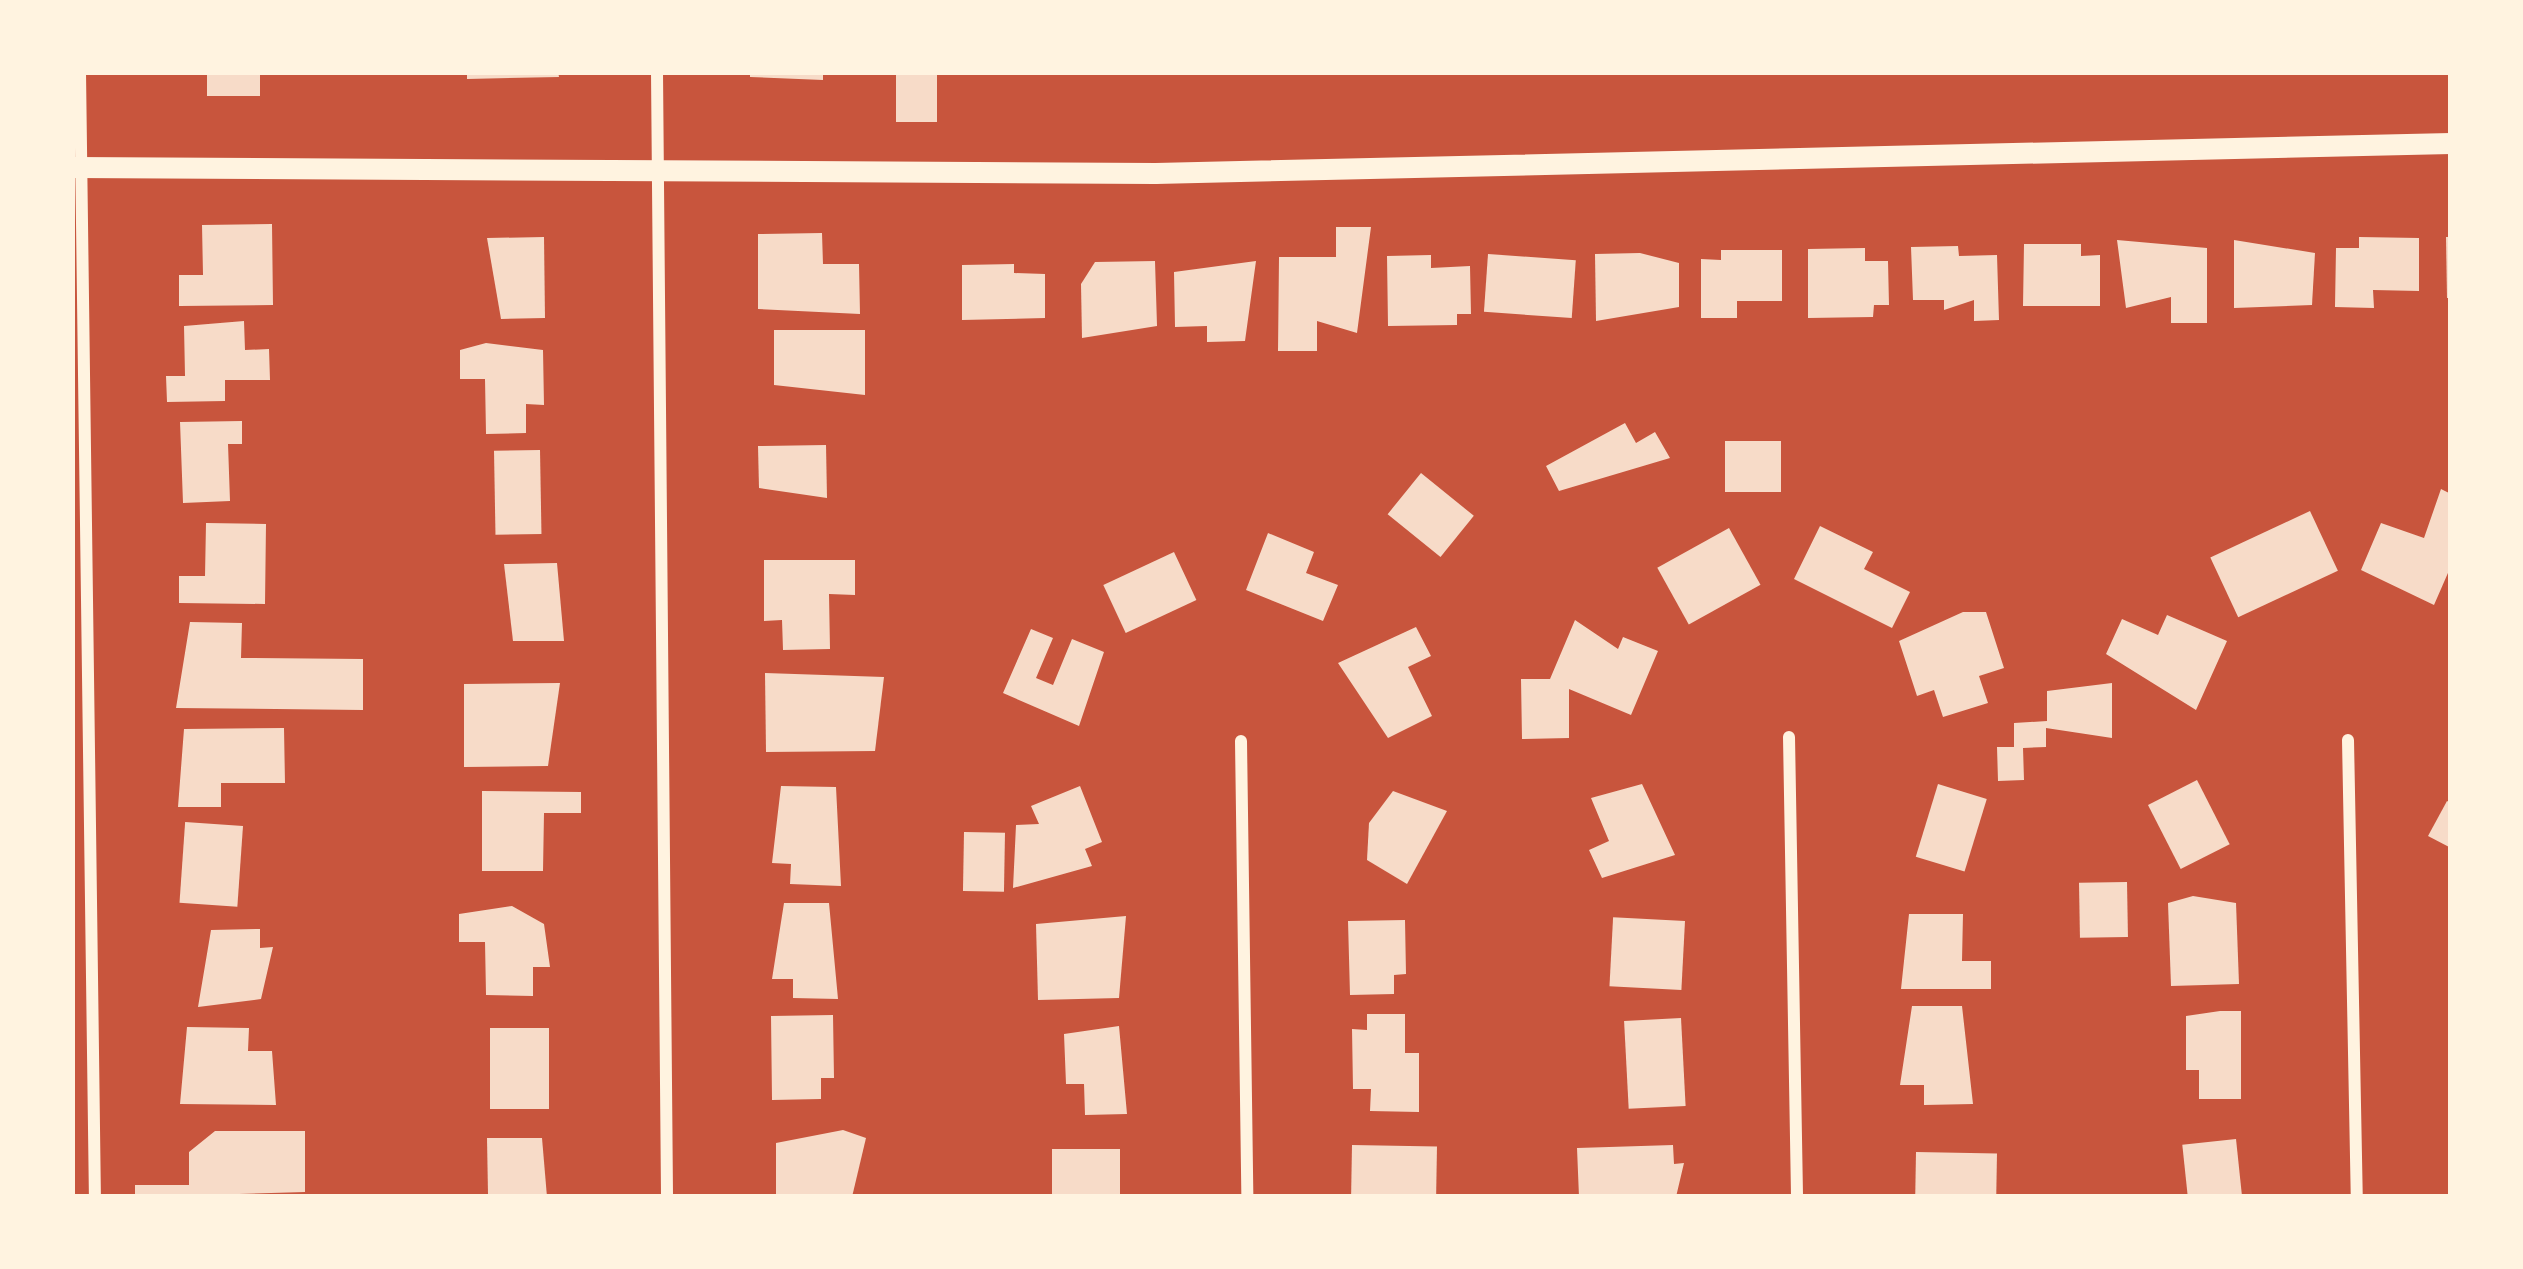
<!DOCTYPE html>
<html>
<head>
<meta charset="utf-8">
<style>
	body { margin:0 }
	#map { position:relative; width:2523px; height:1269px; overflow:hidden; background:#c8553d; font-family:Lato,sans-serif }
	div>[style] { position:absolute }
	.building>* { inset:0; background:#f7dbc8; transform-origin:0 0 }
	.minor>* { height:12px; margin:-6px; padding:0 6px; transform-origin:6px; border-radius:6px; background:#fff3e0 }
	.tertiary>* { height:21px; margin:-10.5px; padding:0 10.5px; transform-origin:10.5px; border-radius:10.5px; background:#fff3e0 }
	span { translate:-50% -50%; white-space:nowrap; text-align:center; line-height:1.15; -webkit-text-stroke:12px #fff3e0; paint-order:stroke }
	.frame { position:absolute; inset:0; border:75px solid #fff3e0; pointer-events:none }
</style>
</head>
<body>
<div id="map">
	<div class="building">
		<i style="left:207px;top:72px;width:53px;height:24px"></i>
		<i style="clip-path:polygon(467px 72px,558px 72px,559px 77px,467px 79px)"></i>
		<i style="clip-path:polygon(750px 72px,823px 72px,823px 80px,750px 77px)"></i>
		<i style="left:896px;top:72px;width:41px;height:50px"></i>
		<i style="clip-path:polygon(272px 224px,273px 305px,179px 306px,179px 275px,203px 275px,202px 225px)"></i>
		<i style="clip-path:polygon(1336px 227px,1371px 227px,1357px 333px,1317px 321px,1317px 351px,1278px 351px,1279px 257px,1336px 257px)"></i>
		<i style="clip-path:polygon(822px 233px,823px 264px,859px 264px,860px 314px,758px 309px,758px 234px)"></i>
		<i style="clip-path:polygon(544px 237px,545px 318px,501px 319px,487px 238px)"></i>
		<i style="clip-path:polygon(2359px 237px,2419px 238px,2419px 291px,2373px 290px,2374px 308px,2335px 307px,2336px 248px,2359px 248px)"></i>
		<i style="clip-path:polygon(2446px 237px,2451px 237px,2451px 298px,2447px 298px)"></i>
		<i style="clip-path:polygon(2117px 240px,2207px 248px,2207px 323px,2171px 323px,2171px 297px,2126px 308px)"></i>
		<i style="clip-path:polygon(2234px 240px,2315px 253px,2312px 305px,2234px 308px)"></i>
		<i style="clip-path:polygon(2024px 244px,2081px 244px,2081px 256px,2100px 255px,2100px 306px,2023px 306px)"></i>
		<i style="clip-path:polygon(1958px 246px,1959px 256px,1997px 255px,1999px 320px,1974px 321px,1974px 300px,1944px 310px,1944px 300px,1913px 300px,1911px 247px)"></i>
		<i style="clip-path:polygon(1865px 248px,1865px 261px,1888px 261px,1889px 305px,1874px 305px,1873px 317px,1808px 318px,1808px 249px)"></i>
		<i style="clip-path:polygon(1721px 250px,1782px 250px,1782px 301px,1737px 301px,1737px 318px,1701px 318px,1701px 259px,1721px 260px)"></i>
		<i style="clip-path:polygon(1640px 253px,1679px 263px,1679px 307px,1596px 321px,1595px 254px)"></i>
		<i style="left:1488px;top:254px;width:88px;height:58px;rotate:4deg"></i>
		<i style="clip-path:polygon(1431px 255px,1431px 268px,1470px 266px,1471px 314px,1457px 314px,1457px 325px,1388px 326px,1387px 256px)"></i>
		<i style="clip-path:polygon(1155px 261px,1157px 326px,1082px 338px,1081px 284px,1095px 262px)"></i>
		<i style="clip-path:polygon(1256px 261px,1245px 341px,1207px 342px,1207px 326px,1175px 327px,1174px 272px)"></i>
		<i style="clip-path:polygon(1014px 264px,1014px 273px,1045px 274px,1045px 318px,962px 320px,962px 265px)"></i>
		<i style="clip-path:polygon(244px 321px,245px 350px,269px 349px,270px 380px,225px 380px,225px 401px,167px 402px,166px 376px,185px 376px,184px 326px)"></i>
		<i style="clip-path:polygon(774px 330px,865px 330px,865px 395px,774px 385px)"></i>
		<i style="clip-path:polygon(486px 343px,543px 350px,544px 405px,526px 404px,526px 433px,486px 434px,485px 379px,460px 379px,460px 350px)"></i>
		<i style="clip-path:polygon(242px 421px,242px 444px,228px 444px,230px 501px,183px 503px,180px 422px)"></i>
		<i style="clip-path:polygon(1625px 423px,1636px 443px,1655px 432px,1670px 458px,1559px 491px,1546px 466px)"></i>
		<i style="left:1725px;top:441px;width:56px;height:51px"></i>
		<i style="clip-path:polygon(826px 445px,827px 498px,759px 488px,758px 446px)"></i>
		<i style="left:540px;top:450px;width:84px;height:46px;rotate:89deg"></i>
		<i style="left:1421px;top:473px;width:68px;height:53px;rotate:39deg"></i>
		<i style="clip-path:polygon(2441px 489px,2451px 494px,2451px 566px,2434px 605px,2361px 570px,2381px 523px,2424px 538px)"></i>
		<i style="left:2310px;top:511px;width:66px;height:110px;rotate:65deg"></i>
		<i style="clip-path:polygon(206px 523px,266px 524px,265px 604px,179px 603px,179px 576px,205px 576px)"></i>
		<i style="clip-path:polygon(1820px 526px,1873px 552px,1864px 569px,1910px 592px,1892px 628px,1794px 579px)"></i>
		<i style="left:1729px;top:528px;width:65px;height:82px;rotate:61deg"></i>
		<i style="clip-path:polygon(1268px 533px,1314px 552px,1306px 573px,1338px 585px,1323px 621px,1246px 590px)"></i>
		<i style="left:1174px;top:552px;width:53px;height:78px;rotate:65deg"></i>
		<i style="clip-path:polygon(764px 560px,855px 560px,855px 595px,829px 594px,830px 649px,783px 650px,782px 620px,764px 621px)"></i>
		<i style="clip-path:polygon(557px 563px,564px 641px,513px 641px,504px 564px)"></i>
		<i style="clip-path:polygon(1963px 612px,1986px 612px,2004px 668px,1979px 676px,1988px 703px,1943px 717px,1934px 690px,1917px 696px,1899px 641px)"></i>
		<i style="clip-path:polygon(2167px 615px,2227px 641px,2196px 710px,2106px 654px,2122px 619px,2158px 635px)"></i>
		<i style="clip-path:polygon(1575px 620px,1618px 649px,1623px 637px,1658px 651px,1631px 715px,1569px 689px,1569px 738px,1522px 739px,1521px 679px,1550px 679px)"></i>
		<i style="clip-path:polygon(190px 622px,242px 623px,241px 658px,363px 659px,363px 710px,176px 708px)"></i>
		<i style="clip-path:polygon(1416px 627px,1431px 656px,1408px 667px,1432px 716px,1388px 738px,1338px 663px)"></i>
		<i style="clip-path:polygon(1031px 629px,1053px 638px,1036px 678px,1053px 685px,1072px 639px,1104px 652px,1079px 726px,1003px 693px)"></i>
		<i style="clip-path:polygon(765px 673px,884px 677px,875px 751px,766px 752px)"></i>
		<i style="clip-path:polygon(560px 683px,548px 766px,464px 767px,464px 684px)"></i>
		<i style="clip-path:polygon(2112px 683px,2112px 738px,2046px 728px,2046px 747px,2023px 748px,2024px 780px,1998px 781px,1997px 747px,2014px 747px,2014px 723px,2047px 721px,2047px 691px)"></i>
		<i style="clip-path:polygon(284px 728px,285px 783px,221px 783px,221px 807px,178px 807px,184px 729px)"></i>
		<i style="left:2197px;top:780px;width:72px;height:55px;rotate:63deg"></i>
		<i style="clip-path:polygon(1642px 784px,1675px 855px,1602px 878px,1589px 850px,1609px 841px,1591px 798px)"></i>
		<i style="left:1938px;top:784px;width:51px;height:76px;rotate:17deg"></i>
		<i style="clip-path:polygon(781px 786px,836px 787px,841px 886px,790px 884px,791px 864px,772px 863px)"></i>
		<i style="clip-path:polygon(1080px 786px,1102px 842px,1085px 849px,1092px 866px,1013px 888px,1016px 825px,1039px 824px,1031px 806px)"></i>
		<i style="clip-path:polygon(482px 791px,581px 792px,581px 813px,544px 813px,543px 871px,482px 871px)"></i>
		<i style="clip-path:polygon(1393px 791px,1447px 811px,1407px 884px,1367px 860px,1369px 823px)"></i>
		<i style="clip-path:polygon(2447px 801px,2451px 803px,2451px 848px,2428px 836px)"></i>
		<i style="left:243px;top:826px;width:81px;height:58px;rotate:94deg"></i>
		<i style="left:964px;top:832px;width:41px;height:59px;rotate:1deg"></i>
		<i style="left:2127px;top:882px;width:55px;height:48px;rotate:89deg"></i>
		<i style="clip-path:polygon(2193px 896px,2236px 903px,2239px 984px,2171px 986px,2168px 903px)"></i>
		<i style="clip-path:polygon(784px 903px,829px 903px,838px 999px,793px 998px,793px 979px,772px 979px)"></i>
		<i style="clip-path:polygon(512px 906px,544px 924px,550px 967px,533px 967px,533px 996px,486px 995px,485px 942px,459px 942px,459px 914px)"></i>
		<i style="clip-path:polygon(1909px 914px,1963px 914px,1962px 961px,1991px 961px,1991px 989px,1901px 989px)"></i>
		<i style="clip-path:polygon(1126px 916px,1119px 998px,1038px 1000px,1036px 924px)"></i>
		<i style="clip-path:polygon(1405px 920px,1406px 974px,1394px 975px,1394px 994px,1350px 995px,1348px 921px)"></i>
		<i style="left:1685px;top:921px;width:69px;height:72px;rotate:93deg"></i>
		<i style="clip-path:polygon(260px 929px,260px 948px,273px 947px,261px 999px,198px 1007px,211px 930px)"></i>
		<i style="clip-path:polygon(1912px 1006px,1962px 1006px,1973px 1104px,1924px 1105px,1924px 1085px,1900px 1085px)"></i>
		<i style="clip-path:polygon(2220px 1011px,2241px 1011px,2241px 1099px,2199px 1099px,2199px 1070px,2186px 1070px,2186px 1016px)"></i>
		<i style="clip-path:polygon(1367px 1014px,1405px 1014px,1405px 1053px,1419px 1053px,1419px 1112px,1370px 1111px,1371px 1089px,1353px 1089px,1352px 1029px,1367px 1030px)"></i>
		<i style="clip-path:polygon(833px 1015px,834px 1078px,821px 1078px,821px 1099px,772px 1100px,771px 1016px)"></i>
		<i style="left:1681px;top:1018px;width:88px;height:57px;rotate:87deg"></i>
		<i style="clip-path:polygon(1119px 1026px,1127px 1114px,1085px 1115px,1084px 1084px,1066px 1084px,1064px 1034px)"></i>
		<i style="clip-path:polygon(187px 1027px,249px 1028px,248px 1051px,272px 1051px,276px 1105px,180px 1104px)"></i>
		<i style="left:490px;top:1028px;width:59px;height:81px"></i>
		<i style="clip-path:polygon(843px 1130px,866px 1138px,852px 1197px,776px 1197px,776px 1143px)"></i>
		<i style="clip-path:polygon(215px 1131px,305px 1131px,305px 1192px,135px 1197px,135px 1185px,189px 1185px,189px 1152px)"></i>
		<i style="clip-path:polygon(487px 1138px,542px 1138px,547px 1197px,488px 1194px)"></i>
		<i style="left:2236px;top:1139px;width:58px;height:54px;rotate:84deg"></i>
		<i style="left:1352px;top:1145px;width:85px;height:52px;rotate:1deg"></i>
		<i style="clip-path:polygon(1673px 1145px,1674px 1164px,1684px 1163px,1676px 1197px,1579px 1197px,1577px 1148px)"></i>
		<i style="left:1120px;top:1149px;width:48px;height:68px;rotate:90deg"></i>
		<i style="left:1916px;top:1152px;width:81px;height:45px;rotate:1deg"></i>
	</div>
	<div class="minor">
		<i style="left:80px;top:72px;width:1125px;rotate:89.24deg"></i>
		<i style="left:657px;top:72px;width:1125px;rotate:89.49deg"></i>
		<i style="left:1789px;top:737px;width:460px;rotate:89deg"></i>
		<i style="left:2348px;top:740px;width:457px;rotate:88.9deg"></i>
		<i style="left:1241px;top:741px;width:456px;rotate:89.2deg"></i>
	</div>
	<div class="tertiary">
		<i style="left:72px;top:167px;width:1083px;rotate:0.32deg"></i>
		<i style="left:1155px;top:173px;width:1296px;rotate:-1.33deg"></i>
	</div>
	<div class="frame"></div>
</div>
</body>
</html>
